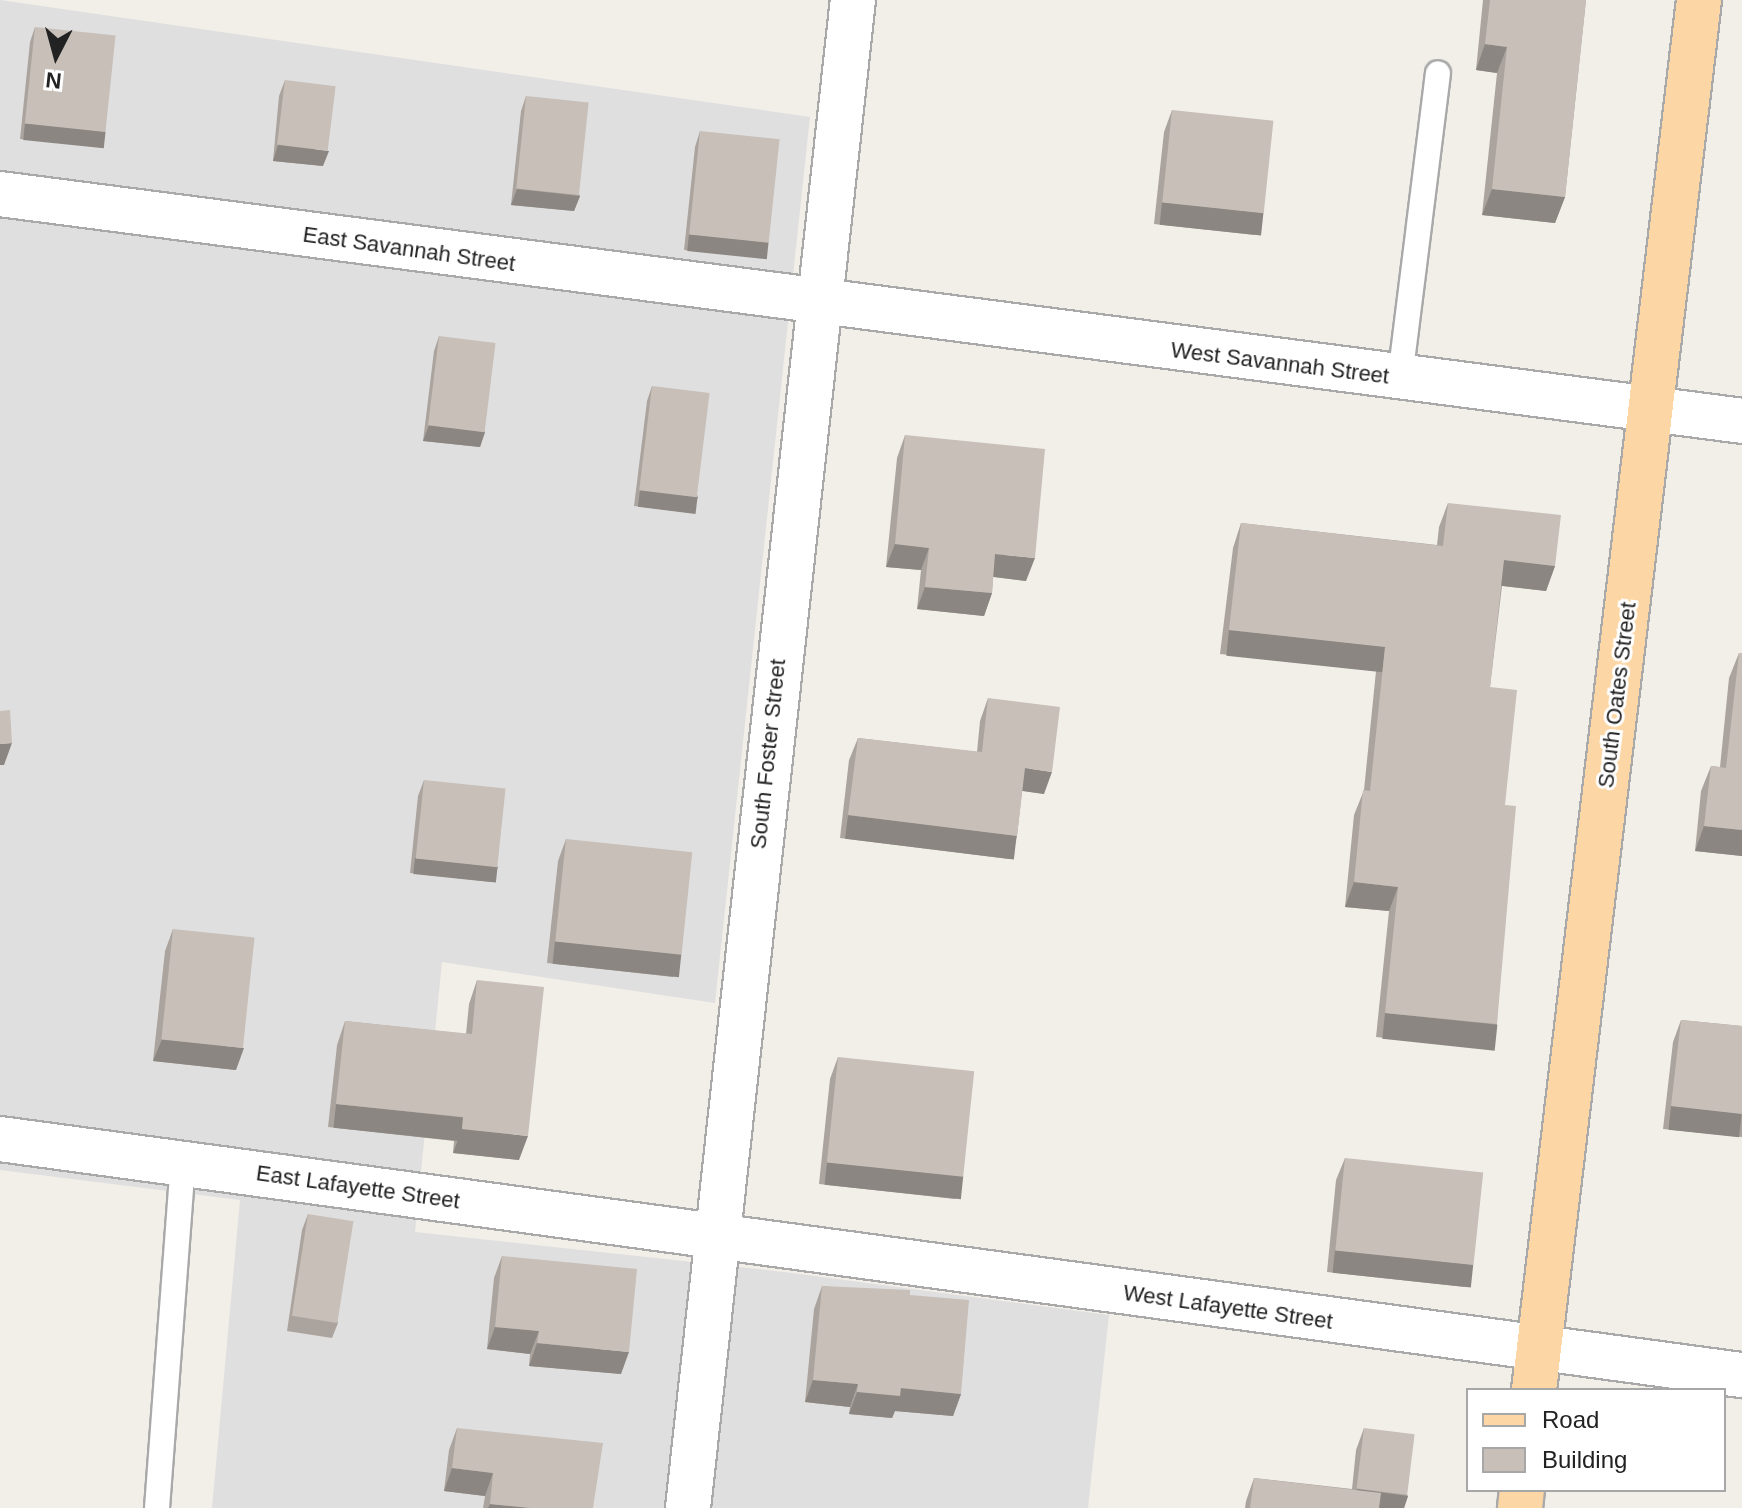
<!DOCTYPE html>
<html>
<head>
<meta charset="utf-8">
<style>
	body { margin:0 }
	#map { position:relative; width:1742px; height:1508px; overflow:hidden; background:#f2efe9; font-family:Helvetica,sans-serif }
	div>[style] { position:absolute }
	.residential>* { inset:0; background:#e0dfdf }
	.roads { filter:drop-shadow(2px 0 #a9a9a9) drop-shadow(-2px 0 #a9a9a9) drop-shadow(0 2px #a9a9a9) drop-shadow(0 -2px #a9a9a9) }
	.service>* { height:24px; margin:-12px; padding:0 12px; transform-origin:12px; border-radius:12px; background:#fff }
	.minor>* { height:44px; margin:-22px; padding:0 22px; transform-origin:22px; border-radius:22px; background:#fff }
	.tertiary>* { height:44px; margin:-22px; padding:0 22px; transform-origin:22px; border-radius:22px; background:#fff }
	.primary>* { height:44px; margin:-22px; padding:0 22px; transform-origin:22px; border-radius:22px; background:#fcd6a4 }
	.wall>* { inset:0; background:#aba49e }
	.shaded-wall>* { inset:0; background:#8b8681; transform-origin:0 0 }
	.building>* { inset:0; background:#c7bfb8; transform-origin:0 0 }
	span { translate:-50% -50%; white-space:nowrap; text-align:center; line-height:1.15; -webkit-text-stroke:6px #fff; paint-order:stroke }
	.street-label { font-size:22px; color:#222 }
	.legend { position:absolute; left:1466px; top:1388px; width:260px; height:104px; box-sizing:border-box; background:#fff; border:2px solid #a7a7a7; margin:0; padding:10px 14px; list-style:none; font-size:24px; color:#222 }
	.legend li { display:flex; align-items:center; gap:16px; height:40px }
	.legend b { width:40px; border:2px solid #a7a7a7 }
	.north { position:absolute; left:16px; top:16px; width:80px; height:80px; -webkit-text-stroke:6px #fff; paint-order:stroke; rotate:186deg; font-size:22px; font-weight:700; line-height:32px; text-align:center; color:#222 }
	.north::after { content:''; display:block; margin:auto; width:28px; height:36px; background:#222; clip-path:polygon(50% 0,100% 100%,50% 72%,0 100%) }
</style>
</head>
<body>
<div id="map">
	<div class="residential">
		<i style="clip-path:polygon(0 0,810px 117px,715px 1003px,442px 962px,415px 1232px,784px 1272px,1109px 1315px,1088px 1508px,212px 1508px,240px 1200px,0 1170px)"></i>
	</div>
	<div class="roads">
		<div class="service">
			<i style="left:1400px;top:378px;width:307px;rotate:-82.9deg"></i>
			<i style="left:157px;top:1508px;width:345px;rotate:-85.7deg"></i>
		</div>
		<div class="minor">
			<i style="left:0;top:194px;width:1757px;rotate:7.42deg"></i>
			<i style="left:688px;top:1508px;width:1517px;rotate:-83.76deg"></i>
		</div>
		<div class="tertiary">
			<i style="left:0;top:1139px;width:1758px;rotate:7.72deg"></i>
		</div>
		<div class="primary">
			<i style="left:1534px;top:1390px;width:1400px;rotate:-83.23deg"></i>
			<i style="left:1520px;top:1508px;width:18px;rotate:-84deg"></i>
		</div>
	</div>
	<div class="wall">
		<i style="clip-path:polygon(1483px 0,1586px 0,1565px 197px,1555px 223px,1482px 215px,1497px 73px,1476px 70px)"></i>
		<i style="clip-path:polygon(35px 27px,100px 147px,20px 139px,30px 42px)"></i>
		<i style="clip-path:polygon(285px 80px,323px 166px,273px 161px,279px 96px)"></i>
		<i style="clip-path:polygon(526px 96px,580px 196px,574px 211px,511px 205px,521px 111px)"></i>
		<i style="clip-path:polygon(1172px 110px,1255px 235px,1154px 224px,1164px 132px)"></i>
		<i style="clip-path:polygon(700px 131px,768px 243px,763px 258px,684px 250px,695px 147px)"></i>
		<i style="clip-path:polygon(439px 336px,485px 432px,480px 447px,423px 441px,434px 351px)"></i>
		<i style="clip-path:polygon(652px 386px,698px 497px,693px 513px,634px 506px,647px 401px)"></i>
		<i style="clip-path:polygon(905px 435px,1026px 581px,993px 577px,992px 593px,984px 616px,917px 609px,921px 570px,886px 567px,897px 458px)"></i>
		<i style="clip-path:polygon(1448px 503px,1555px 566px,1546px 591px,1502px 586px,1490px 687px,1505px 805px,1497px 1024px,1489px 1049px,1376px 1037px,1389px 911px,1345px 907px,1354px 815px,1364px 790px,1376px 671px,1220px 654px,1233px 548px,1241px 523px,1437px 545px,1439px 527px)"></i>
		<i style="clip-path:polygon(1739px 653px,1742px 653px,1742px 856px,1695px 851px,1701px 791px,1711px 766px,1720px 767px,1729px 678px)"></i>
		<i style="clip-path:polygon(988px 698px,1044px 794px,1022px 791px,1017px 836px,1009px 859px,840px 838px,849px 760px,858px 738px,977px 752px,980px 721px)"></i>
		<i style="clip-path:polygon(424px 780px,498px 867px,492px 882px,410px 873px,418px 796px)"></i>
		<i style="clip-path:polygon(566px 839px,681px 954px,673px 977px,547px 963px,558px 861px)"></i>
		<i style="clip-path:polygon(173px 929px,236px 1070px,153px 1061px,165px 951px)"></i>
		<i style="clip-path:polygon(477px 980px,519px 1160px,453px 1153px,454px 1141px,328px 1127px,337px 1045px,345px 1021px,466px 1034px,469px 1004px)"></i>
		<i style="clip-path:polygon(1681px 1020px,1742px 1026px,1742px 1137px,1663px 1129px,1673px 1042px)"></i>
		<i style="clip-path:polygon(838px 1057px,963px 1176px,955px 1199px,819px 1184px,830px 1079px)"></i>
		<i style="clip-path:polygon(1345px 1158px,1465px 1287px,1327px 1272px,1336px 1180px)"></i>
		<i style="clip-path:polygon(308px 1214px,338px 1323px,332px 1338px,287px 1331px,302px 1230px)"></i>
		<i style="clip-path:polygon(502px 1256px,621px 1374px,529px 1366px,530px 1354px,487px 1349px,494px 1278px)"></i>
		<i style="clip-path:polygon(822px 1286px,910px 1295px,961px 1394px,953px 1416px,895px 1411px,892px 1418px,849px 1414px,850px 1407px,805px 1402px,814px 1309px)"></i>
		<i style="clip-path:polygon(457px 1428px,593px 1508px,483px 1508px,485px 1496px,444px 1491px,449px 1450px)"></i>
		<i style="clip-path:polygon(1364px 1428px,1408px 1496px,1404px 1508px,1245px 1508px,1246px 1501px,1254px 1478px,1352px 1489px,1356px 1450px)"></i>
	</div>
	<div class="shaded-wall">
		<i style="clip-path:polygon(1485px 44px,1507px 47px,1497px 73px,1476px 70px)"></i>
		<i style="left:25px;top:123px;width:81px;height:17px;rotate:6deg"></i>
		<i style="clip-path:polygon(278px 145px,329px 151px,323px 166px,273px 161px)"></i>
		<i style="clip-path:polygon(517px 189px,580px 196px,574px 211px,511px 205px)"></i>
		<i style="clip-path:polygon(1492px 189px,1565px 197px,1555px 223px,1482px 215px)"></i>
		<i style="left:1162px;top:202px;width:102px;height:23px;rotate:6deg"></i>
		<i style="left:689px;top:234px;width:80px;height:17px;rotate:6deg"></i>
		<i style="clip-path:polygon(429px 425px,485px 432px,480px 447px,423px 441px)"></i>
		<i style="left:640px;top:490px;width:58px;height:17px;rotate:7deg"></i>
		<i style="clip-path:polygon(895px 544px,929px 548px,921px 570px,886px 567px)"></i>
		<i style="clip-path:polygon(995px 554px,1035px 558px,1026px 581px,987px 576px)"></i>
		<i style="clip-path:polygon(1504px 560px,1555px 566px,1546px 591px,1495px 585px)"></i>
		<i style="clip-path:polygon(925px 587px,992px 593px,984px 616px,917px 609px)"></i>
		<i style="left:1229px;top:630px;width:157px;height:26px;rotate:6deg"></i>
		<i style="clip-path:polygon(12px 743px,4px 765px,0 765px,0 744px)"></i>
		<i style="clip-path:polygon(1025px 768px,1052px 772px,1044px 794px,1017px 790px)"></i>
		<i style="left:848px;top:815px;width:170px;height:24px;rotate:7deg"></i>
		<i style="clip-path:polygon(1704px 826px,1742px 830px,1742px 856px,1695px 851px)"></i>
		<i style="left:415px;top:858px;width:83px;height:16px;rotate:6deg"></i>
		<i style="clip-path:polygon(1354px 882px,1398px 887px,1389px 911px,1345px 907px)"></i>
		<i style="left:555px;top:941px;width:127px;height:23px;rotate:6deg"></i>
		<i style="left:1385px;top:1013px;width:113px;height:26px;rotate:6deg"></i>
		<i style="clip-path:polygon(162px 1039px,244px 1048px,236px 1070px,153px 1061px)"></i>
		<i style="left:336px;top:1104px;width:128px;height:24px;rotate:6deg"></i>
		<i style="left:1671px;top:1106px;width:71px;height:24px;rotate:6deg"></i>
		<i style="clip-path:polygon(462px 1129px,528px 1136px,519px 1160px,453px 1153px)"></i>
		<i style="left:827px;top:1162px;width:137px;height:23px;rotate:6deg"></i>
		<i style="left:1335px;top:1250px;width:139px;height:23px;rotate:6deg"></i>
		<i style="clip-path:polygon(495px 1327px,539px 1331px,530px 1354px,487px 1349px)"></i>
		<i style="clip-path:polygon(537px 1343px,629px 1352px,621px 1374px,529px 1366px)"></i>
		<i style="clip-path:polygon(813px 1380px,858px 1384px,850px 1407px,805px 1402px)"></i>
		<i style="clip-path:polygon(901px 1388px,961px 1394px,953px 1416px,895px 1411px,892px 1418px,849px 1414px,857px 1392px)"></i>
		<i style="clip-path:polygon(452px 1468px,493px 1473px,485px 1496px,444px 1491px)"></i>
		<i style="clip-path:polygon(1357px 1489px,1408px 1496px,1404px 1508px,1351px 1508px)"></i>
		<i style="clip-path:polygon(490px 1504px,531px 1508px,488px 1508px)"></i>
	</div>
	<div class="building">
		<i style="clip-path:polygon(1490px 0,1586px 0,1565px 197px,1492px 189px,1507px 47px,1485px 44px)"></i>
		<i style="left:35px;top:27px;width:81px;height:97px;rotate:6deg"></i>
		<i style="left:285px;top:80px;width:51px;height:65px;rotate:7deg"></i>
		<i style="left:526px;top:96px;width:63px;height:93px;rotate:6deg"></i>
		<i style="left:1172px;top:110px;width:102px;height:93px;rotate:6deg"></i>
		<i style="left:700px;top:131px;width:80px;height:104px;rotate:6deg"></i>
		<i style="left:439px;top:336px;width:57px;height:90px;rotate:7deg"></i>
		<i style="left:652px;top:386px;width:58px;height:105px;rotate:7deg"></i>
		<i style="clip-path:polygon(905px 435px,1045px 449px,1035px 558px,995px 554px,992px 593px,925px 587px,929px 548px,895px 544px)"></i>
		<i style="clip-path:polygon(1448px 503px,1561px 515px,1555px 566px,1504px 560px,1490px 687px,1517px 690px,1505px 805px,1516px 806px,1497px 1024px,1385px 1013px,1398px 887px,1354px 882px,1363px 790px,1370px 791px,1385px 647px,1229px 630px,1241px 523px,1443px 546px)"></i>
		<i style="clip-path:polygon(1739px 653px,1742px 653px,1742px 830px,1704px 826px,1711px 766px,1726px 768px)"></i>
		<i style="clip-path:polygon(988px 698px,1060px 707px,1052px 772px,1025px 768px,1017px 836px,848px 815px,858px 738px,982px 752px)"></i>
		<i style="clip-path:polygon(10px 710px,12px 743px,0 744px,0 711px)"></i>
		<i style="left:424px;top:780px;width:82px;height:79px;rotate:6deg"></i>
		<i style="left:566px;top:839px;width:127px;height:103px;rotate:6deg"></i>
		<i style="left:173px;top:929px;width:82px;height:111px;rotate:6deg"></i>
		<i style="clip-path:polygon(477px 980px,544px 987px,528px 1136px,462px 1129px,463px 1117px,336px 1104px,345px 1021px,472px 1034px)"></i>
		<i style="clip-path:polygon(1681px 1020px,1742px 1026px,1742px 1114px,1671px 1106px)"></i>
		<i style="left:838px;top:1057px;width:137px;height:106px;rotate:6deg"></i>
		<i style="left:1345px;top:1158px;width:139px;height:93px;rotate:6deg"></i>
		<i style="left:308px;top:1214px;width:46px;height:103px;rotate:9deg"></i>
		<i style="clip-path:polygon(502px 1256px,637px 1269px,629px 1352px,537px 1343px,539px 1331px,495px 1327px)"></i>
		<i style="clip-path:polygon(822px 1286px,910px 1290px,910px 1295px,969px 1300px,961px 1394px,901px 1388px,900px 1396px,857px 1392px,858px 1384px,813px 1380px)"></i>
		<i style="clip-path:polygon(457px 1428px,603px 1443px,593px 1508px,531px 1508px,490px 1504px,493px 1473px,452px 1468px)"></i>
		<i style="left:1364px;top:1428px;width:51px;height:61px;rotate:7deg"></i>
		<i style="clip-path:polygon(1254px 1478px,1381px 1493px,1379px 1508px,1250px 1508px)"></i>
	</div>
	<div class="street-label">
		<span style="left:409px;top:249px;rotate:8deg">East Savannah Street</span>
		<span style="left:1280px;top:363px;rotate:7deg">West Savannah Street</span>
		<span style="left:1617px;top:695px;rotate:-83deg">South Oates Street</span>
		<span style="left:768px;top:754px;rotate:-84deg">South Foster Street</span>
		<span style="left:358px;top:1187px;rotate:8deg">East Lafayette Street</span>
		<span style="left:1228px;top:1307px;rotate:8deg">West Lafayette Street</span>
	</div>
	<ul class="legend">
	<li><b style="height:10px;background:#fcd6a4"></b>Road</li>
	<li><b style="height:22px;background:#c7bfb8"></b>Building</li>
	</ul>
	<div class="north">N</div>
</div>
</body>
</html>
